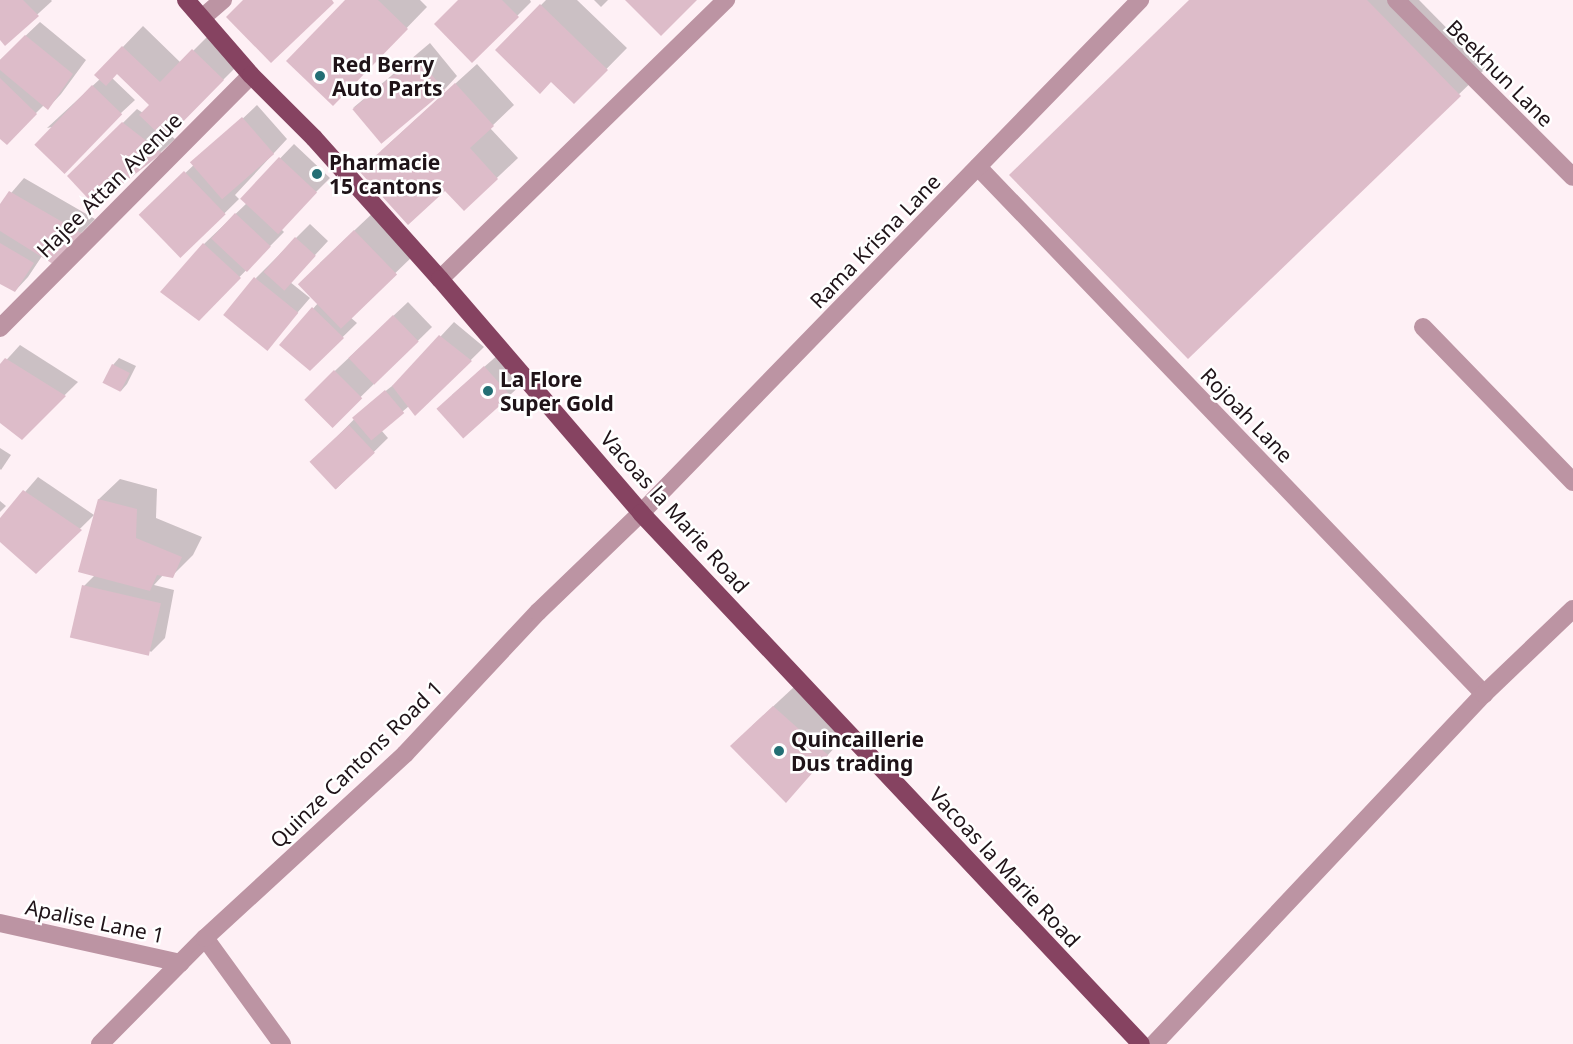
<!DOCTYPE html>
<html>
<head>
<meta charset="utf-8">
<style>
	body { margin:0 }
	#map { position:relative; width:1573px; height:1044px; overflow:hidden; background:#fef0f5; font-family:"Noto Sans",sans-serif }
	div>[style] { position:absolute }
	.shadow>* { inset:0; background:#0003 }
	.building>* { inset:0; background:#ddbcc9; transform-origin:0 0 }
	.minor>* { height:18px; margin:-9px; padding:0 9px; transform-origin:9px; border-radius:9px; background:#bc94a3 }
	.major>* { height:18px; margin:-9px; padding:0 9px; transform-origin:9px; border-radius:9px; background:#864361 }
	.dots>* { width:16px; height:16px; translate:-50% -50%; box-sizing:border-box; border:3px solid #fff; border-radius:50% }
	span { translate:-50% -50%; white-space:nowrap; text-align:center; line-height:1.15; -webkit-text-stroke:5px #fff; paint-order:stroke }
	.poi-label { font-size:21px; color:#1f1318; font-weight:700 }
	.left { translate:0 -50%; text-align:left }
	.street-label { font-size:21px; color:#1f1318 }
</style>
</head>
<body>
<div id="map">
	<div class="shadow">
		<i style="clip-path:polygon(0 0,51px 0,52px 1px,5px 44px,0 38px)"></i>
		<i style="clip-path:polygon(347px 0,420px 0,427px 7px,333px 104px)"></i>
		<i style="clip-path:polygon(459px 0,530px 0,531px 2px,472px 61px)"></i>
		<i style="clip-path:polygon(546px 0,577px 0,627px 48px,574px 102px,551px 80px,497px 50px)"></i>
		<i style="clip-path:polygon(594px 0,608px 0,601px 7px)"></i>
		<i style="clip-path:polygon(1190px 0,1419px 0,1486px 68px,1188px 357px)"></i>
		<i style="clip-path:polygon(40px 22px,86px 60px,61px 94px,48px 108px,44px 105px,6px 143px,0 138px,0 60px)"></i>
		<i style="clip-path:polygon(143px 26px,181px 63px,214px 30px,244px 59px,169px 134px,175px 139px,161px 152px,95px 204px,69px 176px,137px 109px,143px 113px,151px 105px,118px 72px,112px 78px,135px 100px,121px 113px,47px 128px,100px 79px,96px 75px)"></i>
		<i style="clip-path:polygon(430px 43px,457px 76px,444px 90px,353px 108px)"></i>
		<i style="clip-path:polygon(477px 64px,514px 105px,490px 128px,518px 158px,464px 209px,446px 188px,381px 151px)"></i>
		<i style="clip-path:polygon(257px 105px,287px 139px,235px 195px,239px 199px,181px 256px,141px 215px)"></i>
		<i style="clip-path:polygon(294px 144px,330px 178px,280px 228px,284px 232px,198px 319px,163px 292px,204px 244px,247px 203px,242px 198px)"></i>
		<i style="clip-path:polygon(24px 178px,95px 219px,53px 262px,42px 256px,28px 277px,15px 291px,0 282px,0 206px)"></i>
		<i style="clip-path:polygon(376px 210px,416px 253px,350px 317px,357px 323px,310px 369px,282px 345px,318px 303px,320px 263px)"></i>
		<i style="clip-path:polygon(310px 224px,328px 241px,290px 282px,310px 298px,267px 348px,256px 278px)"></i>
		<i style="clip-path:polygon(408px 302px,432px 327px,332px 425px,320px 385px)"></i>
		<i style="clip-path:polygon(454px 322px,484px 347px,416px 414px,409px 406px,381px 430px,388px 438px,336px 489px,325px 449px,369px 404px,401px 379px)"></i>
		<i style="clip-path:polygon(20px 345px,78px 382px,21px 438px,0 421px,0 367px)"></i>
		<i style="clip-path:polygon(499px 354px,524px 382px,510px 395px,452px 395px)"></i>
		<i style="clip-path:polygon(119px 358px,136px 366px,127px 384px,121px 391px,113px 365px)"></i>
		<i style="clip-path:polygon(0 448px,11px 455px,1px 470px,0 469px)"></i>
		<i style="clip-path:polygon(38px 477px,94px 515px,36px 572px,0 540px,0 521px)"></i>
		<i style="clip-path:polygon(120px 479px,157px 489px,156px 518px,202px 537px,193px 555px,172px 576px,164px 574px,154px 585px,174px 590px,165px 638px,151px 652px,84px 586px,95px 575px,99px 499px)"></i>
		<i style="clip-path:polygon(0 501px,6px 506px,0 512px)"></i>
		<i style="clip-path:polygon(794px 687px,847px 734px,786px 801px,752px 726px)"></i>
	</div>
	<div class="building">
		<i style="clip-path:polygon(0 0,23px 0,39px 16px,5px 46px,0 40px)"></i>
		<i style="clip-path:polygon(243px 0,332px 0,334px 3px,271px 63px,226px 17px)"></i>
		<i style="clip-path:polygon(345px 0,378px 0,408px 29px,333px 106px,286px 61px)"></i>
		<i style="clip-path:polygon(458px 0,502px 0,519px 17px,472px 63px,434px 24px)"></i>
		<i style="clip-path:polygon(625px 0,697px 0,661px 36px)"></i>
		<i style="clip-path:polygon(1189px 0,1367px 0,1461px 96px,1188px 359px,1009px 175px)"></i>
		<i style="clip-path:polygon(540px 4px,608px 70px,574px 104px,551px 82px,540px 94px,495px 50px)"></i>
		<i style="clip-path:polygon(25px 35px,73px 74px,48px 110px,0 70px,0 60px)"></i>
		<i style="clip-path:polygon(122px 46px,160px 82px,192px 49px,224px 80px,165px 140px,139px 115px,149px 105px,117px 74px,106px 86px,94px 75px)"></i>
		<i style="left:416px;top:56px;width:45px;height:83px;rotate:50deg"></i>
		<i style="clip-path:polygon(0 78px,37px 114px,7px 145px,0 139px)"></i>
		<i style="clip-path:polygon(455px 83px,494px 126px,470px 148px,498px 179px,464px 211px,445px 191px,408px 225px,359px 171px)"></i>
		<i style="left:92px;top:85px;width:42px;height:83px;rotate:44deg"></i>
		<i style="left:242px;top:117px;width:49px;height:69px;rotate:49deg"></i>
		<i style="clip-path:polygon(122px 122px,162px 153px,95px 206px,67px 176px)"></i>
		<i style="left:279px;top:157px;width:52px;height:57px;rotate:43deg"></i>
		<i style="left:184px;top:171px;width:60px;height:63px;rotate:46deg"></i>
		<i style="clip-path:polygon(9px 191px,83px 234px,53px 264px,0 231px,0 204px)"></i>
		<i style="left:235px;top:213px;width:49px;height:35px;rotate:43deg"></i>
		<i style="left:354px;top:230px;width:62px;height:78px;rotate:46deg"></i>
		<i style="left:295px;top:237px;width:28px;height:47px;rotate:42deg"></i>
		<i style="clip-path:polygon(0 243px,34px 263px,15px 292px,0 284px)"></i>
		<i style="clip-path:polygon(203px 243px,241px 278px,199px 321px,160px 292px)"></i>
		<i style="left:254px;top:277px;width:57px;height:49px;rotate:39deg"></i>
		<i style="clip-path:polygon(312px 307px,344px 338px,310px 371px,279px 345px)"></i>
		<i style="left:393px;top:315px;width:37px;height:62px;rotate:46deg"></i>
		<i style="clip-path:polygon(439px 335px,472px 361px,415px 416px,392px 386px)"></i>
		<i style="clip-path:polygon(5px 358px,66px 396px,22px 440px,0 423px,0 364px)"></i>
		<i style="left:112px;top:364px;width:20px;height:21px;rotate:27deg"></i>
		<i style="left:484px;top:366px;width:40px;height:64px;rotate:48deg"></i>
		<i style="left:334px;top:370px;width:40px;height:42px;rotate:45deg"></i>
		<i style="left:385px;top:390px;width:30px;height:43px;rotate:50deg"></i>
		<i style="left:349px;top:425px;width:38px;height:54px;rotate:47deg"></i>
		<i style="clip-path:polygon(23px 490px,82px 530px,36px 574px,0 542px,0 518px)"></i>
		<i style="clip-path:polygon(98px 499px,137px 509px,136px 538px,182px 557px,173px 578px,157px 575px,150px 591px,78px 572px)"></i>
		<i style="left:82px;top:585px;width:81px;height:54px;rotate:13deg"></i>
		<i style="clip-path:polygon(773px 706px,828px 755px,786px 803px,730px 746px)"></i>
	</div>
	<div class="minor">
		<i style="left:1396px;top:0;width:250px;rotate:45deg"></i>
		<i style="left:202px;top:18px;width:28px;rotate:-41deg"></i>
		<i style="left:978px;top:167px;width:731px;rotate:46.16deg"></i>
		<i style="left:440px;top:279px;width:400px;rotate:-44.3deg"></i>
		<i style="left:1423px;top:327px;width:216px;rotate:45.9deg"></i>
		<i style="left:0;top:328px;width:356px;rotate:-45.2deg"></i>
		<i style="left:0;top:923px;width:185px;rotate:12.5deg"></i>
		<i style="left:205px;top:938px;width:131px;rotate:54deg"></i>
		<i style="left:100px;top:1044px;width:149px;rotate:-45.3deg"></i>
		<i style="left:205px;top:938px;width:272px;rotate:-42.6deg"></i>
		<i style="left:405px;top:754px;width:195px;rotate:-46.9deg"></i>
		<i style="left:538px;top:612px;width:143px;rotate:-43.9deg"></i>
		<i style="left:641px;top:513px;width:716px;rotate:-45.79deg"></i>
		<i style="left:1154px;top:1044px;width:481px;rotate:-46.7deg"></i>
		<i style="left:1484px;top:694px;width:123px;rotate:-43.7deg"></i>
	</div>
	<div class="major">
		<i style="left:186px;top:0;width:99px;rotate:49.1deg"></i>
		<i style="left:251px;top:75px;width:89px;rotate:45deg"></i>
		<i style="left:314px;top:138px;width:189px;rotate:48.2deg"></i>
		<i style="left:440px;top:279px;width:308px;rotate:49.3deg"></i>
		<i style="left:641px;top:513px;width:729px;rotate:46.72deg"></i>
	</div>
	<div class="dots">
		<i style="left:320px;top:76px;background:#236e74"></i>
		<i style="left:317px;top:174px;background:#236e74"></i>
		<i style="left:488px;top:391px;background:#236e74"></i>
		<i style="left:779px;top:751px;background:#236e74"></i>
	</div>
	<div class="poi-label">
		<span class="left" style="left:332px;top:76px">Red Berry<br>Auto Parts</span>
		<span class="left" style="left:329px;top:174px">Pharmacie<br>15 cantons</span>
		<span class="left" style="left:500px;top:391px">La Flore<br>Super Gold</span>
		<span class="left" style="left:791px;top:751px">Quincaillerie<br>Dus trading</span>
	</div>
	<div class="street-label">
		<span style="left:1500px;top:73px;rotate:45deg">Beekhun Lane</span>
		<span style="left:109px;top:185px;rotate:-45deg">Hajee Attan Avenue</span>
		<span style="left:875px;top:241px;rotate:-46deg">Rama Krisna Lane</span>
		<span style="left:1247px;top:415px;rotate:46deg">Rojoah Lane</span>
		<span style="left:675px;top:512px;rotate:48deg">Vacoas la Marie Road</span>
		<span style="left:356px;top:764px;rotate:-44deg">Quinze Cantons Road 1</span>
		<span style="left:1005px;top:867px;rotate:47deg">Vacoas la Marie Road</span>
		<span style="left:95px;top:921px;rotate:12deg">Apalise Lane 1</span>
	</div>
</div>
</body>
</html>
